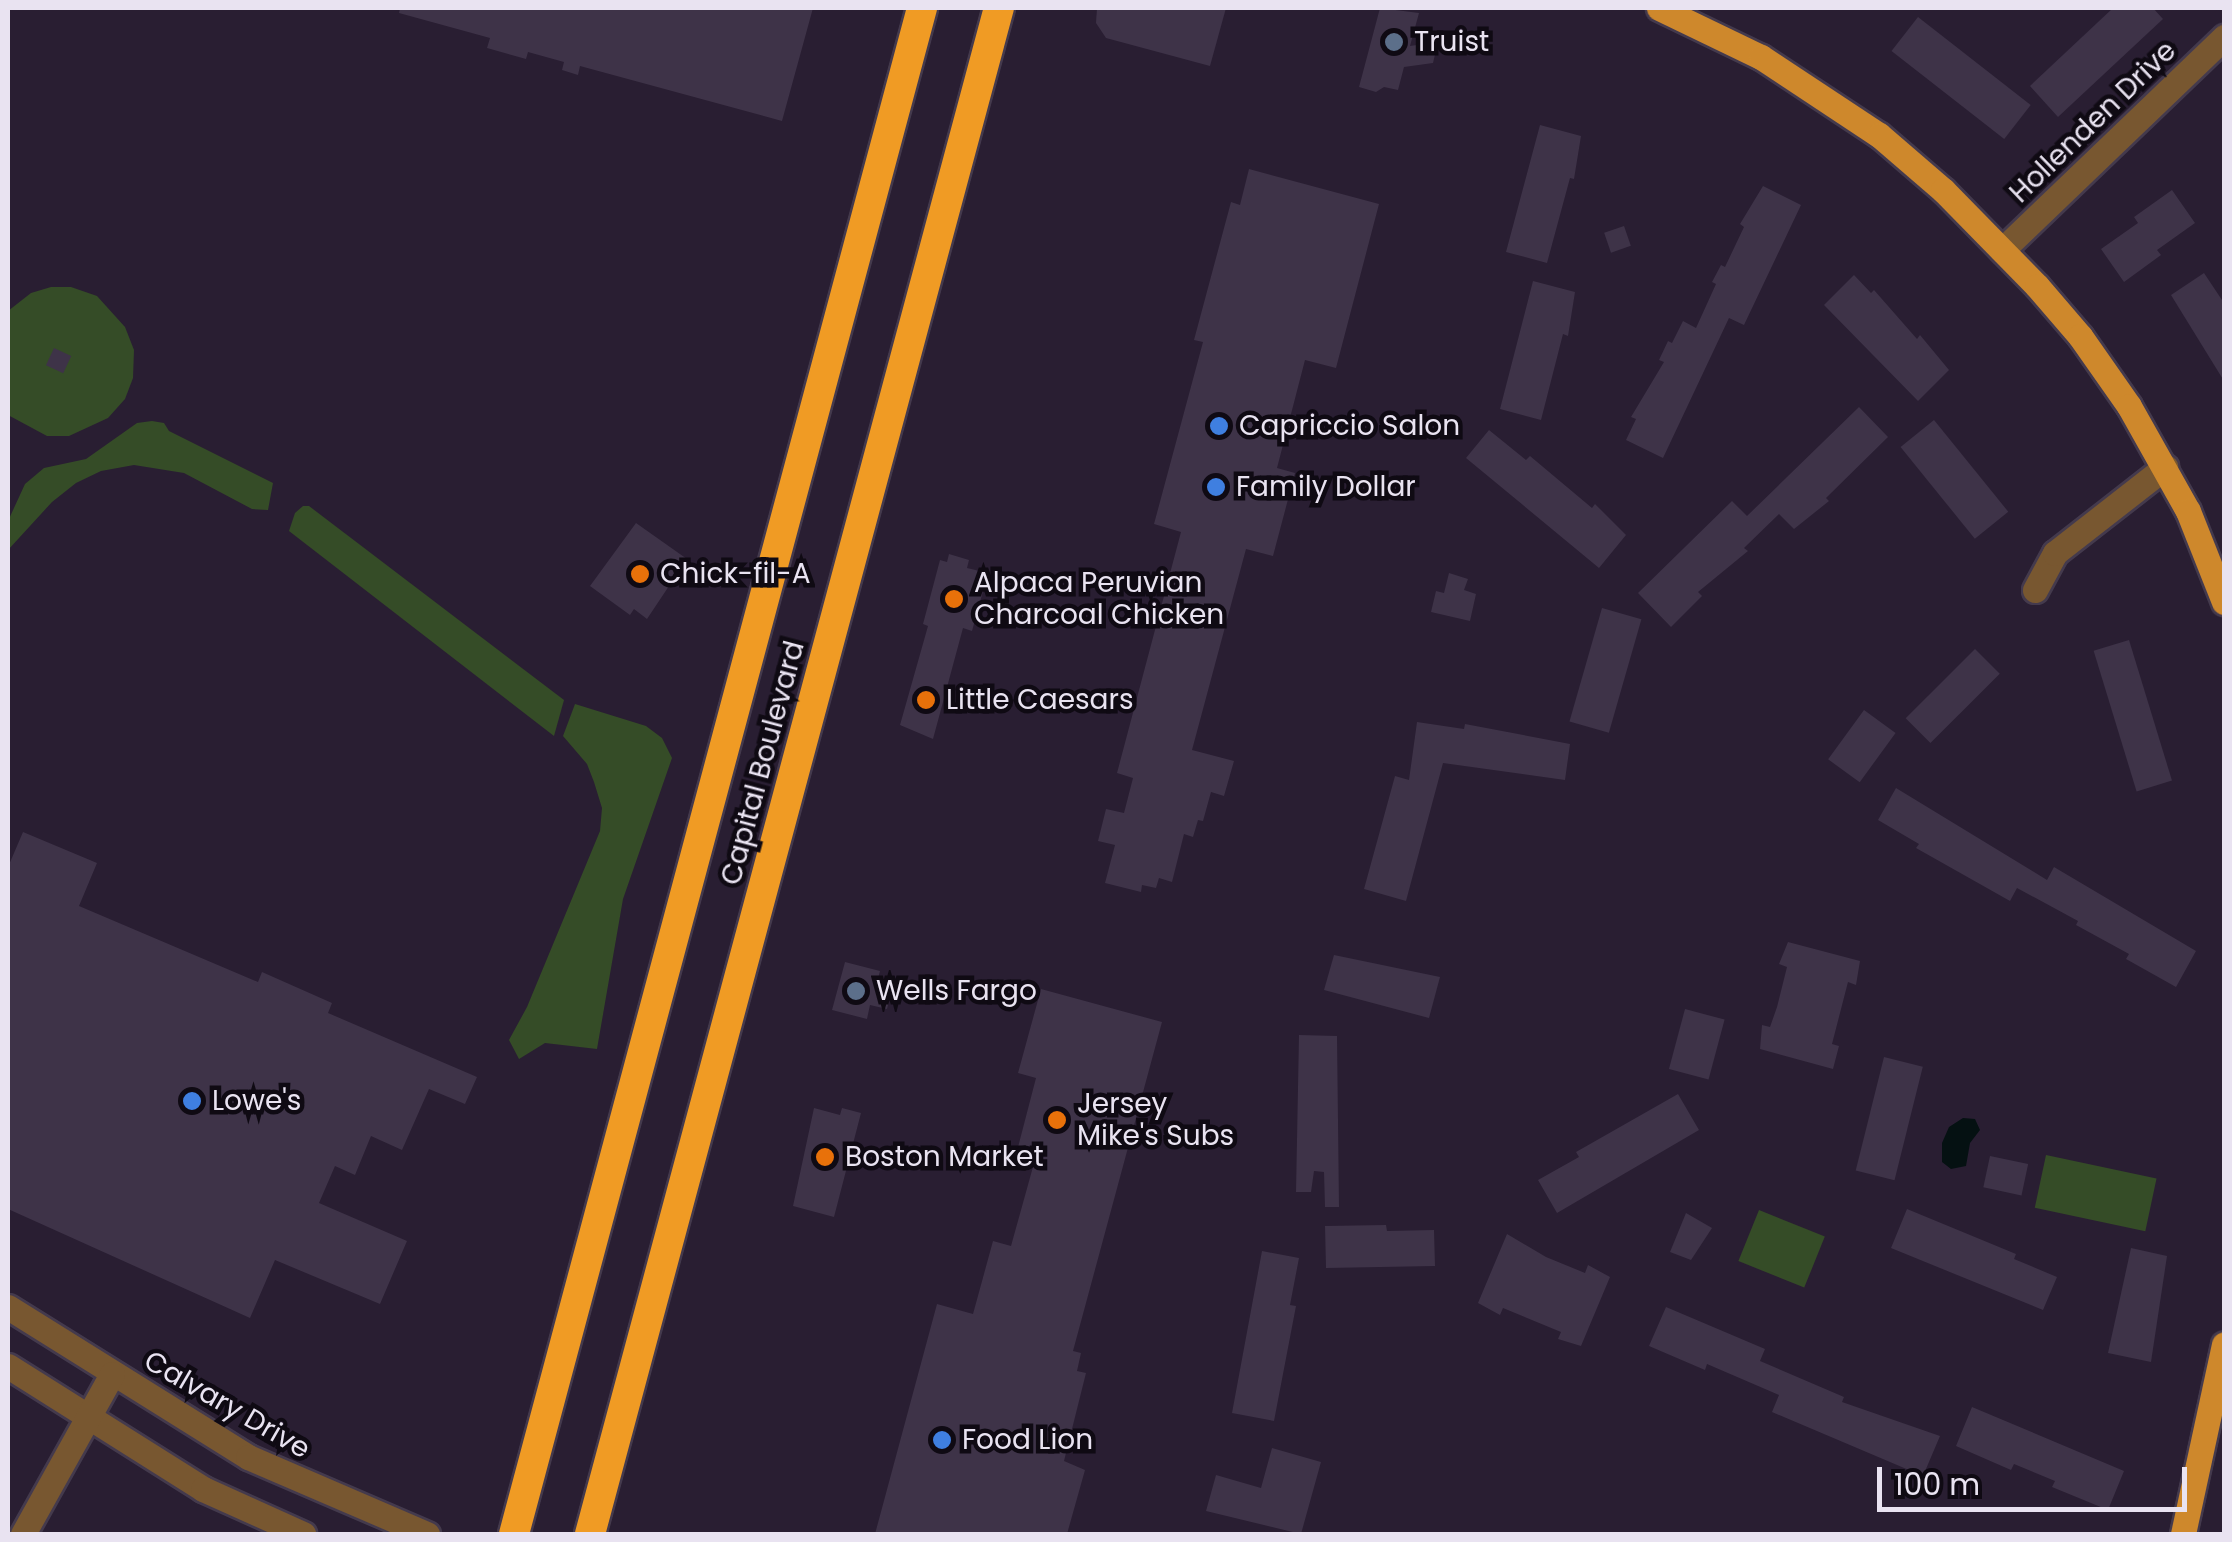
<!DOCTYPE html>
<html>
<head>
<meta charset="utf-8">
<style>
	body { margin:0 }
	#map { position:relative; width:2232px; height:1542px; overflow:hidden; background:#291e32; font-family:Poppins,sans-serif }
	div>[style] { position:absolute }
	.green>* { inset:0; background:#354c27; transform-origin:0 0 }
	.water>* { inset:0; background:#051112 }
	.building>* { inset:0; background:#3e3348; transform-origin:0 0 }
	.roads { filter:drop-shadow(2px 0 #443a4d) drop-shadow(-2px 0 #443a4d) drop-shadow(0 2px #443a4d) drop-shadow(0 -2px #443a4d) }
	.minor>* { height:25px; margin:-12.5px; padding:0 12.5px; transform-origin:12.5px; border-radius:12.5px; background:#785730 }
	.major>* { height:25px; margin:-12.5px; padding:0 12.5px; transform-origin:12.5px; border-radius:12.5px; background:#ce882c }
	.highway>* { height:30px; margin:-15px; padding:0 15px; transform-origin:15px; border-radius:15px; background:#f09b24 }
	.dots>* { width:28px; height:28px; translate:-50% -50%; box-sizing:border-box; border:5px solid #0f0a13; border-radius:50% }
	span { translate:-50% -50%; white-space:nowrap; text-align:center; line-height:1.15; -webkit-text-stroke:9px #0f0a13; paint-order:stroke }
	.poi-label { font-size:28px; color:#e9e3f1 }
	.left { translate:0 -50%; text-align:left }
	.street-label { font-size:28px; color:#e9e3f1 }
	.frame { position:absolute; inset:0; border:10px solid #e9e3f1; pointer-events:none }
	.scale { position:absolute; left:1877px; top:1467px; width:310px; height:45px; box-sizing:border-box; border:5px solid #e9e3f1; border-top:0; padding-left:12px; font-size:30px; line-height:35px; white-space:nowrap; color:#e9e3f1; -webkit-text-stroke:8px #0f0a13; paint-order:stroke }
</style>
</head>
<body>
<div id="map">
	<div class="green">
		<i style="clip-path:polygon(51px 287px,71px 287px,97px 296px,125px 327px,134px 350px,133px 378px,125px 399px,108px 418px,69px 436px,47px 436px,8px 415px,8px 311px,31px 293px)"></i>
		<i style="clip-path:polygon(152px 421px,164px 423px,169px 431px,273px 483px,268px 510px,252px 509px,184px 473px,134px 465px,101px 471px,76px 483px,52px 502px,8px 550px,8px 521px,25px 484px,44px 468px,86px 459px,137px 423px)"></i>
		<i style="clip-path:polygon(303px 506px,309px 506px,564px 700px,554px 736px,289px 531px,295px 513px)"></i>
		<i style="clip-path:polygon(575px 704px,646px 726px,662px 738px,672px 758px,623px 899px,597px 1049px,545px 1043px,519px 1059px,509px 1040px,527px 1007px,600px 831px,602px 808px,594px 782px,587px 764px,563px 736px)"></i>
		<i style="left:2046px;top:1155px;width:113px;height:54px;rotate:12deg"></i>
		<i style="left:1759px;top:1210px;width:71px;height:55px;rotate:22deg"></i>
	</div>
	<div class="water">
		<i style="clip-path:polygon(1963px 1118px,1975px 1119px,1980px 1130px,1970px 1143px,1966px 1166px,1951px 1169px,1942px 1162px,1942px 1143px,1949px 1127px)"></i>
	</div>
	<div class="building">
		<i style="clip-path:polygon(400px 8px,813px 8px,782px 121px,580px 66px,578px 75px,562px 70px,564px 62px,528px 52px,526px 59px,487px 48px,490px 38px,399px 13px)"></i>
		<i style="clip-path:polygon(1097px 8px,1226px 8px,1210px 66px,1106px 38px,1096px 23px)"></i>
		<i style="clip-path:polygon(1380px 8px,1419px 13px,1410px 46px,1438px 42px,1433px 63px,1404px 67px,1398px 90px,1384px 87px,1376px 92px,1359px 87px)"></i>
		<i style="clip-path:polygon(2113px 8px,2153px 8px,2163px 19px,2058px 117px,2030px 86px)"></i>
		<i style="left:1918px;top:17px;width:143px;height:43px;rotate:38deg"></i>
		<i style="clip-path:polygon(1540px 125px,1581px 136px,1574px 179px,1570px 178px,1547px 263px,1506px 252px)"></i>
		<i style="clip-path:polygon(1249px 169px,1379px 204px,1336px 368px,1305px 360px,1277px 468px,1295px 473px,1273px 556px,1246px 549px,1192px 750px,1234px 761px,1224px 796px,1211px 792px,1203px 821px,1198px 820px,1193px 837px,1184px 834px,1172px 882px,1159px 878px,1156px 888px,1142px 885px,1141px 892px,1105px 883px,1115px 845px,1098px 841px,1106px 809px,1124px 813px,1133px 778px,1117px 773px,1181px 532px,1154px 524px,1203px 342px,1194px 340px,1231px 202px,1240px 205px)"></i>
		<i style="clip-path:polygon(1763px 186px,1801px 205px,1744px 325px,1729px 318px,1663px 458px,1626px 440px,1636px 419px,1631px 417px,1664px 362px,1659px 360px,1668px 341px,1672px 343px,1683px 321px,1696px 328px,1716px 284px,1712px 282px,1721px 265px,1725px 267px,1744px 227px,1740px 224px)"></i>
		<i style="clip-path:polygon(2172px 190px,2195px 223px,2157px 250px,2161px 255px,2124px 282px,2101px 249px,2138px 223px,2134px 217px)"></i>
		<i style="left:1624px;top:226px;width:21px;height:21px;rotate:71deg"></i>
		<i style="clip-path:polygon(2204px 273px,2224px 303px,2224px 381px,2171px 295px)"></i>
		<i style="clip-path:polygon(1854px 275px,1871px 293px,1874px 290px,1917px 339px,1920px 335px,1949px 370px,1918px 401px,1824px 305px)"></i>
		<i style="clip-path:polygon(1533px 281px,1575px 292px,1568px 336px,1563px 334px,1541px 420px,1500px 409px)"></i>
		<i style="left:54px;top:348px;width:19px;height:19px;rotate:25deg"></i>
		<i style="clip-path:polygon(1859px 407px,1888px 437px,1826px 498px,1829px 501px,1794px 529px,1779px 514px,1744px 548px,1748px 551px,1698px 592px,1702px 596px,1671px 627px,1638px 593px,1732px 501px,1747px 516px)"></i>
		<i style="left:1934px;top:420px;width:118px;height:43px;rotate:51deg"></i>
		<i style="clip-path:polygon(1489px 430px,1526px 460px,1530px 456px,1592px 508px,1595px 504px,1626px 535px,1599px 568px,1466px 458px)"></i>
		<i style="clip-path:polygon(636px 523px,687px 559px,647px 619px,634px 609px,630px 615px,590px 586px)"></i>
		<i style="clip-path:polygon(949px 554px,969px 560px,967px 568px,988px 573px,972px 631px,963px 628px,933px 739px,900px 725px,928px 626px,923px 624px,940px 560px,947px 562px)"></i>
		<i style="clip-path:polygon(1449px 573px,1468px 579px,1464px 590px,1476px 594px,1470px 621px,1431px 612px,1436px 591px,1444px 593px)"></i>
		<i style="left:1602px;top:608px;width:41px;height:118px;rotate:16deg"></i>
		<i style="left:2129px;top:640px;width:147px;height:37px;rotate:73deg"></i>
		<i style="left:1975px;top:649px;width:35px;height:98px;rotate:45deg"></i>
		<i style="left:1864px;top:710px;width:39px;height:61px;rotate:36deg"></i>
		<i style="clip-path:polygon(1417px 722px,1464px 729px,1465px 724px,1570px 744px,1565px 780px,1443px 763px,1406px 901px,1364px 889px,1395px 776px,1409px 780px)"></i>
		<i style="clip-path:polygon(1896px 788px,2047px 880px,2054px 867px,2196px 951px,2176px 987px,2126px 959px,2129px 954px,2076px 925px,2078px 921px,2017px 888px,2010px 901px,1916px 848px,1919px 844px,1878px 820px)"></i>
		<i style="clip-path:polygon(23px 832px,97px 863px,79px 906px,258px 982px,262px 972px,332px 1003px,328px 1013px,477px 1077px,465px 1104px,429px 1089px,402px 1150px,371px 1136px,355px 1175px,335px 1166px,319px 1203px,407px 1241px,380px 1304px,275px 1260px,250px 1318px,8px 1209px,8px 867px)"></i>
		<i style="clip-path:polygon(1788px 942px,1860px 961px,1856px 985px,1848px 982px,1832px 1044px,1839px 1046px,1833px 1069px,1760px 1049px,1762px 1025px,1770px 1027px,1777px 1007px,1787px 967px,1779px 964px)"></i>
		<i style="clip-path:polygon(1334px 955px,1440px 977px,1429px 1018px,1324px 990px)"></i>
		<i style="clip-path:polygon(845px 962px,880px 971px,876px 986px,892px 989px,887px 1009px,870px 1005px,867px 1019px,832px 1010px)"></i>
		<i style="clip-path:polygon(1041px 989px,1162px 1022px,1073px 1351px,1081px 1353px,1077px 1371px,1086px 1373px,1064px 1461px,1085px 1470px,1067px 1534px,875px 1534px,937px 1304px,973px 1314px,993px 1241px,1011px 1246px,1036px 1156px,1017px 1151px,1036px 1078px,1018px 1073px)"></i>
		<i style="left:1685px;top:1009px;width:41px;height:62px;rotate:15deg"></i>
		<i style="clip-path:polygon(1299px 1035px,1337px 1036px,1339px 1207px,1325px 1207px,1324px 1172px,1314px 1171px,1311px 1192px,1296px 1192px)"></i>
		<i style="left:1884px;top:1057px;width:40px;height:117px;rotate:14deg"></i>
		<i style="clip-path:polygon(1678px 1094px,1699px 1130px,1557px 1213px,1538px 1180px,1579px 1157px,1576px 1152px)"></i>
		<i style="clip-path:polygon(814px 1108px,840px 1115px,842px 1108px,861px 1113px,834px 1217px,793px 1206px)"></i>
		<i style="left:1990px;top:1156px;width:39px;height:32px;rotate:12deg"></i>
		<i style="clip-path:polygon(1907px 1209px,2016px 1254px,2014px 1259px,2057px 1277px,2043px 1310px,1891px 1248px)"></i>
		<i style="clip-path:polygon(1686px 1213px,1712px 1228px,1691px 1260px,1670px 1252px)"></i>
		<i style="clip-path:polygon(1386px 1225px,1387px 1231px,1434px 1230px,1435px 1266px,1326px 1268px,1325px 1226px)"></i>
		<i style="clip-path:polygon(1507px 1234px,1546px 1257px,1585px 1273px,1588px 1265px,1610px 1277px,1581px 1346px,1558px 1339px,1561px 1332px,1503px 1308px,1500px 1315px,1478px 1303px)"></i>
		<i style="clip-path:polygon(2131px 1248px,2167px 1256px,2151px 1362px,2108px 1353px)"></i>
		<i style="clip-path:polygon(1262px 1251px,1299px 1258px,1290px 1305px,1296px 1306px,1274px 1421px,1232px 1413px)"></i>
		<i style="clip-path:polygon(1666px 1307px,1765px 1349px,1760px 1361px,1844px 1397px,1842px 1402px,1940px 1436px,1923px 1476px,1772px 1412px,1779px 1395px,1707px 1364px,1705px 1370px,1649px 1346px)"></i>
		<i style="clip-path:polygon(1972px 1407px,2124px 1471px,2108px 1510px,2052px 1487px,2055px 1481px,2014px 1464px,2011px 1470px,1956px 1446px)"></i>
		<i style="clip-path:polygon(1272px 1448px,1321px 1462px,1301px 1534px,1206px 1511px,1216px 1475px,1261px 1488px)"></i>
	</div>
	<div class="roads">
		<div class="minor">
			<i style="left:2002px;top:250px;width:308px;rotate:-43.8deg"></i>
			<i style="left:2035px;top:590px;width:42px;rotate:-61.6deg"></i>
			<i style="left:2055px;top:553px;width:140px;rotate:-38deg"></i>
			<i style="left:8px;top:1307px;width:283px;rotate:32deg"></i>
			<i style="left:248px;top:1457px;width:195px;rotate:23.3deg"></i>
			<i style="left:8px;top:1366px;width:231px;rotate:32.2deg"></i>
			<i style="left:203px;top:1489px;width:110px;rotate:24.2deg"></i>
			<i style="left:23px;top:1534px;width:183px;rotate:-60.9deg"></i>
		</div>
		<div class="major">
			<i style="left:1659px;top:8px;width:113px;rotate:25.7deg"></i>
			<i style="left:1761px;top:57px;width:141px;rotate:33.5deg"></i>
			<i style="left:1879px;top:135px;width:84px;rotate:40.7deg"></i>
			<i style="left:1943px;top:190px;width:134px;rotate:45.6deg"></i>
			<i style="left:2037px;top:286px;width:66px;rotate:49.3deg"></i>
			<i style="left:2080px;top:336px;width:85px;rotate:55deg"></i>
			<i style="left:2129px;top:406px;width:120px;rotate:60.7deg"></i>
			<i style="left:2188px;top:511px;width:98px;rotate:68.4deg"></i>
			<i style="left:2183px;top:1534px;width:194px;rotate:-77.8deg"></i>
		</div>
		<div class="highway">
			<i style="left:514px;top:1534px;width:1580px;rotate:-75.03deg"></i>
			<i style="left:590px;top:1534px;width:1580px;rotate:-75deg"></i>
		</div>
	</div>
	<div class="dots">
		<i style="left:1394px;top:42px;background:#5c6f8a"></i>
		<i style="left:1219px;top:426px;background:#3f7fe0"></i>
		<i style="left:1216px;top:487px;background:#3f7fe0"></i>
		<i style="left:640px;top:574px;background:#e8710a"></i>
		<i style="left:954px;top:599px;background:#e8710a"></i>
		<i style="left:926px;top:700px;background:#e8710a"></i>
		<i style="left:856px;top:991px;background:#5c6f8a"></i>
		<i style="left:192px;top:1101px;background:#3f7fe0"></i>
		<i style="left:1057px;top:1120px;background:#e8710a"></i>
		<i style="left:825px;top:1157px;background:#e8710a"></i>
		<i style="left:942px;top:1440px;background:#3f7fe0"></i>
	</div>
	<div class="poi-label">
		<span class="left" style="left:1414px;top:42px">Truist</span>
		<span class="left" style="left:1239px;top:426px">Capriccio Salon</span>
		<span class="left" style="left:1236px;top:487px">Family Dollar</span>
		<span class="left" style="left:660px;top:574px">Chick-fil-A</span>
		<span class="left" style="left:974px;top:599px">Alpaca Peruvian<br>Charcoal Chicken</span>
		<span class="left" style="left:946px;top:700px">Little Caesars</span>
		<span class="left" style="left:876px;top:991px">Wells Fargo</span>
		<span class="left" style="left:212px;top:1101px">Lowe's</span>
		<span class="left" style="left:1077px;top:1120px">Jersey<br>Mike's Subs</span>
		<span class="left" style="left:845px;top:1157px">Boston Market</span>
		<span class="left" style="left:962px;top:1440px">Food Lion</span>
	</div>
	<div class="street-label">
		<span style="left:2093px;top:122px;rotate:-44deg">Hollenden Drive</span>
		<span style="left:763px;top:763px;rotate:-75deg">Capital Boulevard</span>
		<span style="left:227px;top:1405px;rotate:30deg">Calvary Drive</span>
	</div>
	<div class="frame"></div>
	<div class="scale">100 m</div>
</div>
</body>
</html>
